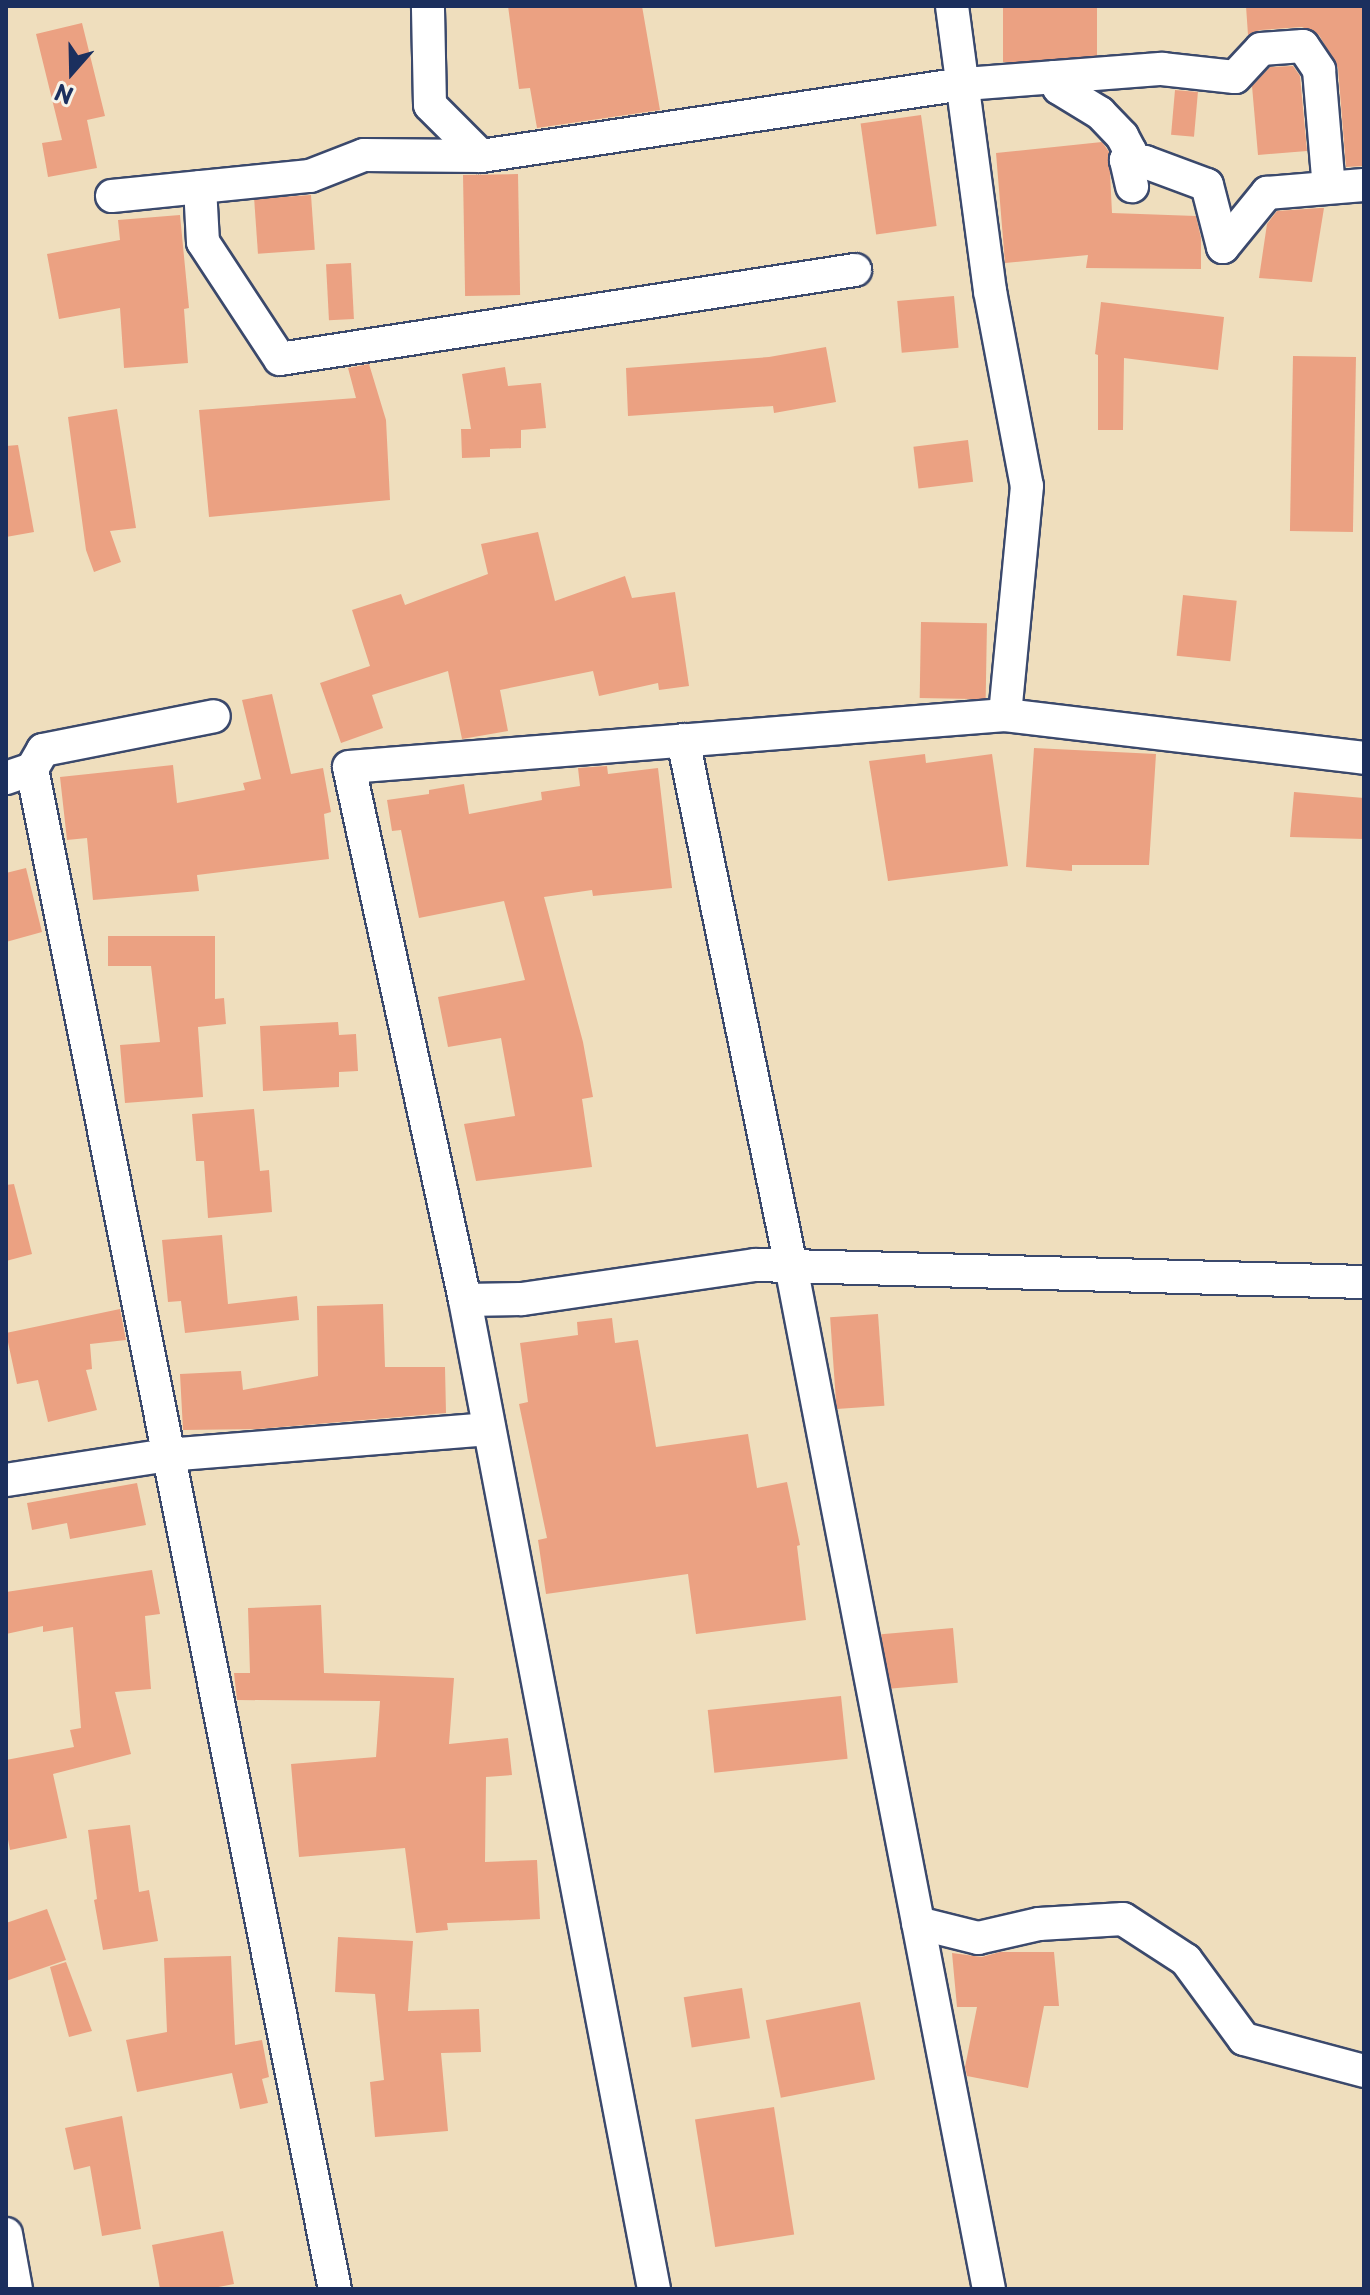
<!DOCTYPE html>
<html>
<head>
<meta charset="utf-8">
<style>
	body { margin:0 }
	#map { position:relative; width:1370px; height:2295px; overflow:hidden; background:#efdebd; font-family:"Playpen Sans",sans-serif }
	div>[style] { position:absolute }
	.building>* { inset:0; background:#eba182; transform-origin:0 0 }
	.roads { filter:drop-shadow(2px 0 #3b496c) drop-shadow(-2px 0 #3b496c) drop-shadow(0 2px #3b496c) drop-shadow(0 -2px #3b496c) }
	.minor>* { height:32px; margin:-16px; padding:0 16px; transform-origin:16px; border-radius:16px; background:#fff }
	span { translate:-50% -50%; white-space:nowrap; text-align:center; line-height:1.15; -webkit-text-stroke:6px #f7f3e8; paint-order:stroke }
	.frame { position:absolute; inset:0; border:8px solid #1b2f5e; pointer-events:none }
	.north { position:absolute; left:32px; top:32px; width:80px; height:80px; -webkit-text-stroke:6px #f7f3e8; paint-order:stroke; rotate:200deg; font-size:22px; font-weight:700; line-height:32px; text-align:center; color:#1b2f5e }
	.north::after { content:''; display:block; margin:auto; width:28px; height:36px; background:#1b2f5e; clip-path:polygon(50% 0,100% 100%,50% 72%,0 100%) }
</style>
</head>
<body>
<div id="map">
	<div class="building">
		<i style="clip-path:polygon(508px 6px,642px 6px,660px 110px,537px 128px,530px 88px,519px 89px)"></i>
		<i style="left:1003px;top:6px;width:94px;height:56px"></i>
		<i style="clip-path:polygon(1246px 6px,1364px 6px,1364px 166px,1346px 167px,1338px 68px,1319px 35px,1302px 27px,1260px 30px,1248px 35px)"></i>
		<i style="clip-path:polygon(82px 23px,105px 116px,87px 120px,97px 168px,48px 177px,42px 143px,62px 140px,36px 34px)"></i>
		<i style="clip-path:polygon(1293px 66px,1300px 76px,1307px 151px,1258px 155px,1252px 86px,1270px 67px)"></i>
		<i style="left:1175px;top:90px;width:23px;height:45px;rotate:5deg"></i>
		<i style="left:921px;top:115px;width:112px;height:61px;rotate:82deg"></i>
		<i style="clip-path:polygon(1102px 142px,1109px 152px,1112px 213px,1196px 216px,1201px 238px,1201px 269px,1086px 268px,1088px 255px,1005px 263px,996px 153px)"></i>
		<i style="left:518px;top:174px;width:121px;height:55px;rotate:89deg"></i>
		<i style="left:311px;top:195px;width:55px;height:57px;rotate:86deg"></i>
		<i style="clip-path:polygon(1320px 208px,1324px 208px,1312px 282px,1259px 278px,1267px 224px,1277px 211px)"></i>
		<i style="clip-path:polygon(180px 215px,189px 308px,184px 309px,188px 363px,124px 368px,120px 308px,59px 319px,47px 254px,120px 240px,118px 220px)"></i>
		<i style="left:351px;top:263px;width:56px;height:25px;rotate:87deg"></i>
		<i style="left:954px;top:296px;width:52px;height:57px;rotate:85deg"></i>
		<i style="clip-path:polygon(1101px 302px,1224px 317px,1218px 370px,1124px 358px,1123px 430px,1098px 430px,1098px 355px,1095px 354px)"></i>
		<i style="clip-path:polygon(826px 347px,836px 402px,774px 413px,773px 406px,628px 416px,626px 368px,769px 357px)"></i>
		<i style="left:1293px;top:356px;width:63px;height:175px;rotate:1deg"></i>
		<i style="clip-path:polygon(369px 364px,386px 420px,390px 500px,209px 517px,199px 410px,356px 398px,348px 368px)"></i>
		<i style="clip-path:polygon(505px 367px,508px 386px,541px 383px,546px 428px,521px 430px,521px 448px,490px 449px,490px 457px,462px 458px,461px 429px,471px 429px,462px 374px)"></i>
		<i style="clip-path:polygon(117px 409px,136px 528px,110px 531px,121px 562px,94px 572px,86px 550px,68px 417px)"></i>
		<i style="left:968px;top:440px;width:42px;height:55px;rotate:83deg"></i>
		<i style="clip-path:polygon(18px 445px,34px 532px,6px 537px,6px 446px)"></i>
		<i style="clip-path:polygon(538px 532px,555px 601px,625px 576px,632px 598px,675px 592px,689px 686px,659px 690px,658px 683px,599px 696px,593px 671px,500px 690px,508px 731px,462px 739px,448px 671px,372px 695px,383px 728px,341px 743px,320px 683px,370px 666px,352px 610px,401px 594px,405px 605px,488px 574px,481px 544px)"></i>
		<i style="left:1183px;top:595px;width:54px;height:61px;rotate:6deg"></i>
		<i style="left:921px;top:622px;width:66px;height:76px;rotate:1deg"></i>
		<i style="clip-path:polygon(272px 694px,291px 774px,323px 768px,331px 812px,324px 814px,329px 859px,197px 875px,199px 891px,93px 900px,87px 838px,67px 840px,60px 777px,173px 765px,177px 803px,245px 790px,243px 783px,261px 779px,242px 700px)"></i>
		<i style="clip-path:polygon(1034px 748px,1156px 754px,1149px 865px,1072px 865px,1072px 871px,1026px 867px)"></i>
		<i style="clip-path:polygon(925px 754px,926px 763px,992px 754px,1008px 866px,888px 881px,869px 761px)"></i>
		<i style="clip-path:polygon(607px 766px,608px 774px,658px 768px,672px 888px,593px 896px,592px 890px,544px 897px,583px 1042px,593px 1097px,582px 1099px,592px 1167px,476px 1181px,464px 1124px,515px 1116px,501px 1038px,448px 1047px,438px 997px,525px 980px,504px 901px,419px 918px,401px 830px,392px 831px,387px 800px,429px 794px,429px 790px,464px 784px,469px 814px,542px 800px,541px 792px,580px 786px,578px 768px)"></i>
		<i style="clip-path:polygon(1294px 792px,1364px 798px,1364px 839px,1290px 837px)"></i>
		<i style="clip-path:polygon(26px 868px,42px 932px,6px 942px,6px 873px)"></i>
		<i style="clip-path:polygon(108px 936px,215px 936px,215px 999px,224px 998px,226px 1024px,198px 1027px,203px 1097px,125px 1103px,120px 1045px,160px 1042px,151px 966px,108px 966px)"></i>
		<i style="clip-path:polygon(338px 1022px,339px 1035px,356px 1034px,358px 1071px,339px 1072px,339px 1087px,263px 1091px,260px 1026px)"></i>
		<i style="clip-path:polygon(254px 1109px,260px 1171px,269px 1170px,272px 1212px,208px 1218px,204px 1161px,196px 1161px,192px 1114px)"></i>
		<i style="clip-path:polygon(14px 1184px,32px 1254px,6px 1261px,6px 1185px)"></i>
		<i style="clip-path:polygon(222px 1235px,228px 1304px,297px 1296px,299px 1320px,185px 1333px,181px 1301px,168px 1302px,162px 1240px)"></i>
		<i style="clip-path:polygon(383px 1304px,385px 1367px,445px 1367px,446px 1413px,258px 1429px,183px 1430px,180px 1374px,241px 1371px,243px 1390px,318px 1376px,317px 1306px)"></i>
		<i style="clip-path:polygon(120px 1309px,126px 1340px,90px 1344px,92px 1369px,86px 1370px,97px 1410px,48px 1422px,38px 1380px,17px 1384px,6px 1333px)"></i>
		<i style="left:878px;top:1314px;width:92px;height:48px;rotate:86deg"></i>
		<i style="clip-path:polygon(612px 1318px,615px 1343px,638px 1340px,656px 1447px,748px 1434px,757px 1488px,787px 1482px,800px 1545px,797px 1546px,806px 1620px,696px 1634px,688px 1574px,546px 1594px,538px 1540px,547px 1538px,519px 1404px,528px 1402px,520px 1343px,578px 1335px,577px 1322px)"></i>
		<i style="clip-path:polygon(137px 1483px,146px 1525px,70px 1539px,67px 1523px,32px 1530px,27px 1503px)"></i>
		<i style="clip-path:polygon(152px 1570px,160px 1614px,145px 1616px,151px 1689px,115px 1692px,131px 1754px,53px 1774px,67px 1838px,10px 1850px,6px 1829px,6px 1760px,74px 1747px,70px 1730px,81px 1728px,73px 1627px,43px 1632px,43px 1626px,6px 1634px,6px 1592px)"></i>
		<i style="clip-path:polygon(321px 1605px,324px 1673px,454px 1678px,449px 1744px,508px 1738px,512px 1775px,486px 1777px,485px 1862px,537px 1860px,540px 1919px,447px 1923px,448px 1930px,416px 1933px,405px 1848px,299px 1857px,291px 1764px,376px 1757px,380px 1701px,237px 1700px,234px 1673px,250px 1673px,248px 1608px)"></i>
		<i style="left:953px;top:1628px;width:55px;height:72px;rotate:85deg"></i>
		<i style="left:841px;top:1696px;width:63px;height:134px;rotate:84deg"></i>
		<i style="clip-path:polygon(130px 1825px,139px 1892px,149px 1890px,158px 1941px,103px 1950px,94px 1900px,97px 1899px,88px 1830px)"></i>
		<i style="clip-path:polygon(47px 1909px,66px 1960px,6px 1981px,6px 1923px)"></i>
		<i style="clip-path:polygon(338px 1937px,413px 1941px,408px 2011px,479px 2009px,481px 2052px,441px 2053px,448px 2131px,375px 2137px,370px 2082px,384px 2080px,375px 1994px,335px 1992px)"></i>
		<i style="clip-path:polygon(1000px 1952px,1054px 1952px,1059px 2006px,1044px 2006px,1028px 2088px,967px 2076px,965px 2067px,977px 2007px,957px 2007px,952px 1953px,982px 1957px)"></i>
		<i style="clip-path:polygon(231px 1956px,235px 2045px,262px 2040px,269px 2077px,262px 2079px,268px 2103px,240px 2109px,232px 2073px,137px 2092px,126px 2040px,167px 2032px,164px 1958px)"></i>
		<i style="clip-path:polygon(66px 1962px,92px 2031px,69px 2037px,50px 1967px)"></i>
		<i style="left:742px;top:1988px;width:51px;height:59px;rotate:81deg"></i>
		<i style="left:860px;top:2002px;width:79px;height:96px;rotate:79deg"></i>
		<i style="left:774px;top:2107px;width:129px;height:80px;rotate:81deg"></i>
		<i style="clip-path:polygon(122px 2116px,141px 2229px,102px 2236px,90px 2166px,74px 2170px,65px 2128px)"></i>
		<i style="clip-path:polygon(223px 2231px,234px 2284px,208px 2289px,160px 2289px,152px 2245px)"></i>
	</div>
	<div class="roads">
		<div class="minor">
			<i style="left:952px;top:6px;width:288px;rotate:82.4deg"></i>
			<i style="left:990px;top:291px;width:198px;rotate:79.3deg"></i>
			<i style="left:1027px;top:486px;width:230px;rotate:95.5deg"></i>
			<i style="left:1054px;top:77px;width:12px;rotate:66deg"></i>
			<i style="left:1059px;top:88px;width:48px;rotate:31.4deg"></i>
			<i style="left:1100px;top:113px;width:32px;rotate:46deg"></i>
			<i style="left:1122px;top:136px;width:17px;rotate:62deg"></i>
			<i style="left:1130px;top:151px;width:10px;rotate:114deg"></i>
			<i style="left:1126px;top:160px;width:27px;rotate:77deg"></i>
			<i style="left:481px;top:156px;width:489px;rotate:-8.5deg"></i>
			<i style="left:965px;top:84px;width:198px;rotate:-4.4deg"></i>
			<i style="left:1162px;top:69px;width:73px;rotate:6.3deg"></i>
			<i style="left:1235px;top:77px;width:38px;rotate:-47deg"></i>
			<i style="left:1261px;top:49px;width:42px;rotate:-4.1deg"></i>
			<i style="left:1303px;top:46px;width:29px;rotate:56deg"></i>
			<i style="left:1319px;top:70px;width:108px;rotate:85.2deg"></i>
			<i style="left:1126px;top:160px;width:19px;rotate:6deg"></i>
			<i style="left:1145px;top:162px;width:66px;rotate:20.4deg"></i>
			<i style="left:1207px;top:185px;width:64px;rotate:75.5deg"></i>
			<i style="left:1223px;top:247px;width:70px;rotate:-50.8deg"></i>
			<i style="left:1267px;top:193px;width:97px;rotate:-4.7deg"></i>
			<i style="left:200px;top:187px;width:55px;rotate:86.9deg"></i>
			<i style="left:203px;top:242px;width:140px;rotate:56.7deg"></i>
			<i style="left:280px;top:359px;width:582px;rotate:-8.8deg"></i>
			<i style="left:112px;top:196px;width:199px;rotate:-5.8deg"></i>
			<i style="left:310px;top:176px;width:58px;rotate:-21.3deg"></i>
			<i style="left:364px;top:155px;width:117px;rotate:0.5deg"></i>
			<i style="left:481px;top:156px;width:72px;rotate:-135deg"></i>
			<i style="left:430px;top:105px;width:99px;rotate:-91.2deg"></i>
			<i style="left:683px;top:740px;width:537px;rotate:78.4deg"></i>
			<i style="left:791px;top:1266px;width:1042px;rotate:79.05deg"></i>
			<i style="left:32px;top:769px;width:22px;rotate:-60deg"></i>
			<i style="left:43px;top:750px;width:174px;rotate:-11.2deg"></i>
			<i style="left:6px;top:778px;width:28px;rotate:-19deg"></i>
			<i style="left:32px;top:769px;width:1550px;rotate:78.73deg"></i>
			<i style="left:465px;top:1300px;width:545px;rotate:-102.28deg"></i>
			<i style="left:349px;top:767px;width:658px;rotate:-4.53deg"></i>
			<i style="left:1005px;top:715px;width:362px;rotate:6.8deg"></i>
			<i style="left:6px;top:1480px;width:163px;rotate:-8.8deg"></i>
			<i style="left:167px;top:1455px;width:323px;rotate:-4.6deg"></i>
			<i style="left:918px;top:1923px;width:62px;rotate:14deg"></i>
			<i style="left:978px;top:1938px;width:63px;rotate:-12.9deg"></i>
			<i style="left:1039px;top:1924px;width:84px;rotate:-3.4deg"></i>
			<i style="left:1123px;top:1919px;width:75px;rotate:33.1deg"></i>
			<i style="left:1186px;top:1960px;width:98px;rotate:53.7deg"></i>
			<i style="left:1244px;top:2039px;width:124px;rotate:14.9deg"></i>
			<i style="left:6px;top:2234px;width:56px;rotate:79.7deg"></i>
			<i style="left:654px;top:2289px;width:1007px;rotate:-100.82deg"></i>
			<i style="left:465px;top:1300px;width:57px;rotate:-1deg"></i>
			<i style="left:522px;top:1299px;width:235px;rotate:-8.3deg"></i>
			<i style="left:755px;top:1265px;width:609px;rotate:1.6deg"></i>
		</div>
	</div>
	<div class="frame"></div>
	<div class="north">N</div>
</div>
</body>
</html>
